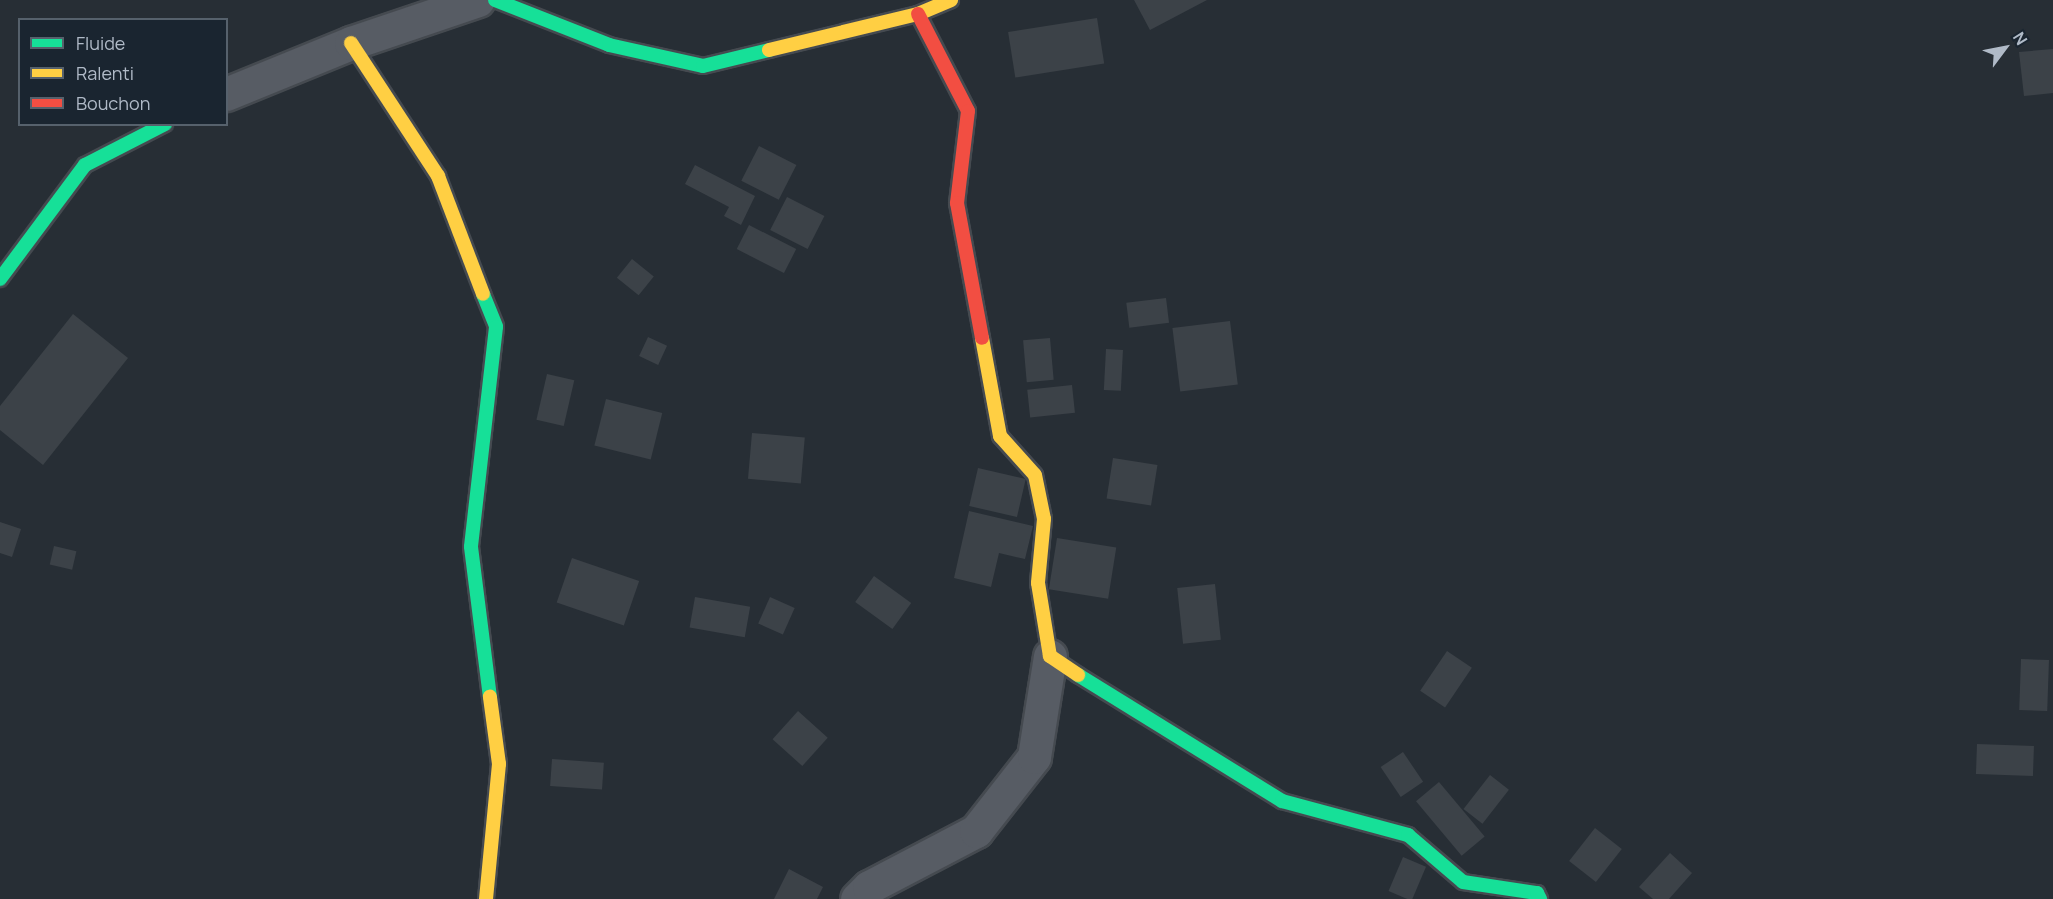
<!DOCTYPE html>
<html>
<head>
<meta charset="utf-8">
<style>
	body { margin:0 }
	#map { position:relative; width:2053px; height:899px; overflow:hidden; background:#272e35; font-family:Manrope,sans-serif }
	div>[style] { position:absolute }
	.building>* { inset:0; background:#3c4248; transform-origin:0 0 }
	.roads { filter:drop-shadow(2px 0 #454a50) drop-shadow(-2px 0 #454a50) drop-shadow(0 2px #454a50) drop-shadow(0 -2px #454a50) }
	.street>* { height:33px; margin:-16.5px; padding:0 16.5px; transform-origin:16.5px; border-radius:16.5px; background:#575c64 }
	.fast>* { height:14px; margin:-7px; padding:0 7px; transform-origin:7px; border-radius:7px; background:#16e098 }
	.slow>* { height:14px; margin:-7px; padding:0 7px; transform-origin:7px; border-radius:7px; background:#ffcf43 }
	.jam>* { height:14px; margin:-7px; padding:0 7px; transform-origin:7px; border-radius:7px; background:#f24e42 }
	span { translate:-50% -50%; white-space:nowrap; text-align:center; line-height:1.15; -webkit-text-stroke:4.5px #1a2530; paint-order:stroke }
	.legend { position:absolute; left:18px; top:18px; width:210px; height:108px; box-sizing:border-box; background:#1a2530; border:2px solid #56616c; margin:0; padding:8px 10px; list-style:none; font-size:18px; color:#b0bac7 }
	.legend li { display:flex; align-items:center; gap:12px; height:30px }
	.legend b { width:30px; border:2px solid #56616c }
	.north { position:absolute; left:1975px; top:18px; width:60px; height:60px; -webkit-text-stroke:4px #1a2530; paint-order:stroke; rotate:58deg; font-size:16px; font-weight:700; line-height:24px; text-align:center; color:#b0bac7 }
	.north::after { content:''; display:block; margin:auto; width:21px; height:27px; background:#b0bac7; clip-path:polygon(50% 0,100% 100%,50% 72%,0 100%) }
</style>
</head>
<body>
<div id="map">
	<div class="building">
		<i style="clip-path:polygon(1134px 0,1207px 0,1150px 30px)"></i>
		<i style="left:1097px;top:18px;width:46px;height:90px;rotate:81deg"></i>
		<i style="clip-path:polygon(2053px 49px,2053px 93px,2024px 96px,2019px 52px)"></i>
		<i style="left:759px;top:146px;width:42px;height:39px;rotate:27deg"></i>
		<i style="clip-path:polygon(695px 165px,755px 196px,741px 225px,724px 216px,729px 207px,685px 184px)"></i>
		<i style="left:787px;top:197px;width:42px;height:37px;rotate:27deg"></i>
		<i style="left:749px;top:225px;width:53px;height:27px;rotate:27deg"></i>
		<i style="left:632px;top:259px;width:28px;height:24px;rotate:39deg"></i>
		<i style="left:1166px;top:298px;width:25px;height:40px;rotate:83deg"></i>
		<i style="clip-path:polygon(73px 314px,128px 358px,43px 465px,0 430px,0 406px)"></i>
		<i style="left:1230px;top:321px;width:64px;height:58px;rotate:83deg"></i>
		<i style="left:648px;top:337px;width:21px;height:21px;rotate:25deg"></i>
		<i style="left:1050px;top:338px;width:42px;height:27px;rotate:85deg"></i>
		<i style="left:1106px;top:349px;width:17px;height:41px;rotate:3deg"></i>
		<i style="left:547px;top:374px;width:28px;height:47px;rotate:13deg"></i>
		<i style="left:1072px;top:385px;width:28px;height:45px;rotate:84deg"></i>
		<i style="left:606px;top:399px;width:58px;height:48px;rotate:14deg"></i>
		<i style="left:752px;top:433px;width:53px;height:46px;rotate:5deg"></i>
		<i style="left:1113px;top:458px;width:45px;height:41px;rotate:9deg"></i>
		<i style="left:978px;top:468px;width:49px;height:39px;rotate:13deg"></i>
		<i style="clip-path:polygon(969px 511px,1033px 526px,1025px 559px,999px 553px,991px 587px,954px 578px)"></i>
		<i style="clip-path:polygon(0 522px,21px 529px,12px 557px,0 553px)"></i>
		<i style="left:1057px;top:538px;width:60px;height:52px;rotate:9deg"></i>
		<i style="left:54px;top:546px;width:23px;height:19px;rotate:13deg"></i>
		<i style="left:572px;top:558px;width:71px;height:47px;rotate:19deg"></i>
		<i style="left:874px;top:576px;width:46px;height:32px;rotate:36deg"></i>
		<i style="left:1215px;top:584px;width:56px;height:38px;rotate:84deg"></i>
		<i style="left:695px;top:597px;width:56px;height:31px;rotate:10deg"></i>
		<i style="left:770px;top:597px;width:27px;height:29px;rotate:24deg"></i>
		<i style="left:1447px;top:651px;width:30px;height:48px;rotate:34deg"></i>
		<i style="left:2021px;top:659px;width:28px;height:51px;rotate:2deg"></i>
		<i style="left:798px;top:711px;width:40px;height:38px;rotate:42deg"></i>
		<i style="left:1977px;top:744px;width:57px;height:30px;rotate:2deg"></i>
		<i style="left:1403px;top:752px;width:36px;height:27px;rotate:56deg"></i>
		<i style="left:552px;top:759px;width:52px;height:27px;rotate:4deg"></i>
		<i style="left:1490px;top:775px;width:24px;height:43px;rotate:38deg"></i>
		<i style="left:1439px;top:782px;width:71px;height:30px;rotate:50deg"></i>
		<i style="left:1595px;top:828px;width:34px;height:42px;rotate:38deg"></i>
		<i style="clip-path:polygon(1670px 853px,1692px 873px,1669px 899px,1653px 899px,1639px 887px)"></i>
		<i style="left:1403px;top:857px;width:25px;height:37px;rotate:23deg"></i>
		<i style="clip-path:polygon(789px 869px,823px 887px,817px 899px,774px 899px)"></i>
	</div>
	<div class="roads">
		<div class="street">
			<i style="left:226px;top:94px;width:135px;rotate:-22.2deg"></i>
			<i style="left:351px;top:43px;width:134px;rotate:-18.7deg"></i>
			<i style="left:857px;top:899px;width:17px;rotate:-45deg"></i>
			<i style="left:869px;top:887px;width:121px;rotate:-27.6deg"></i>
			<i style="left:976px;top:831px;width:94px;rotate:-51.9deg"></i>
			<i style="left:1034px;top:757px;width:102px;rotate:-81deg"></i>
		</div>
		<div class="fast">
			<i style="left:495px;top:0;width:123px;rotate:21.5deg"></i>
			<i style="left:609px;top:45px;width:96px;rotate:12.6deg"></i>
			<i style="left:703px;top:66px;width:68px;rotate:-13.6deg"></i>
			<i style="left:0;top:279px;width:142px;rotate:-53.3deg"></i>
			<i style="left:85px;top:165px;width:90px;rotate:-27.1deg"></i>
			<i style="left:483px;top:294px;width:35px;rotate:68deg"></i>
			<i style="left:496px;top:327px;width:221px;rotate:96.5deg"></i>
			<i style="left:471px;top:547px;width:151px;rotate:82.8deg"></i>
			<i style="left:1078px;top:675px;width:240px;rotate:31.7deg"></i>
			<i style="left:1282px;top:801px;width:131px;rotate:15.1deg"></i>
			<i style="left:1408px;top:835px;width:72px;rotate:40.5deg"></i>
			<i style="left:1463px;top:882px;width:75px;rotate:8.5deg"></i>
			<i style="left:1537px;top:893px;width:7px;rotate:63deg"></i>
		</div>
		<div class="slow">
			<i style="left:351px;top:43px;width:159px;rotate:56.8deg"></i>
			<i style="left:438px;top:176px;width:126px;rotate:69.1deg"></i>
			<i style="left:769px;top:50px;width:153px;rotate:-13.6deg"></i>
			<i style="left:918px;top:14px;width:36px;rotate:-23deg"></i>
			<i style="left:982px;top:338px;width:100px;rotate:79.6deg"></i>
			<i style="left:1000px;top:436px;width:52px;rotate:48.1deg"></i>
			<i style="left:1035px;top:475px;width:45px;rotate:78.4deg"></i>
			<i style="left:1044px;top:519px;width:64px;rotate:95.4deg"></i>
			<i style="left:1038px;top:583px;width:74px;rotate:80.7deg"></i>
			<i style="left:1050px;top:656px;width:34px;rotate:34deg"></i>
			<i style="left:486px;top:899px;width:136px;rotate:-84.5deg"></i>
			<i style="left:499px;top:764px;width:68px;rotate:-97.7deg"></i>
		</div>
		<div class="jam">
			<i style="left:918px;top:14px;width:109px;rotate:62.7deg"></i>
			<i style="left:968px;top:111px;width:93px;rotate:96.8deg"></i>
			<i style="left:957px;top:203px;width:137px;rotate:79.5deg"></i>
		</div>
	</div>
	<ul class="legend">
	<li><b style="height:8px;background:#16e098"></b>Fluide</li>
	<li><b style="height:8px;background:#ffcf43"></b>Ralenti</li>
	<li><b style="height:8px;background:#f24e42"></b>Bouchon</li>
	</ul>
	<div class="north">N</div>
</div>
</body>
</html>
